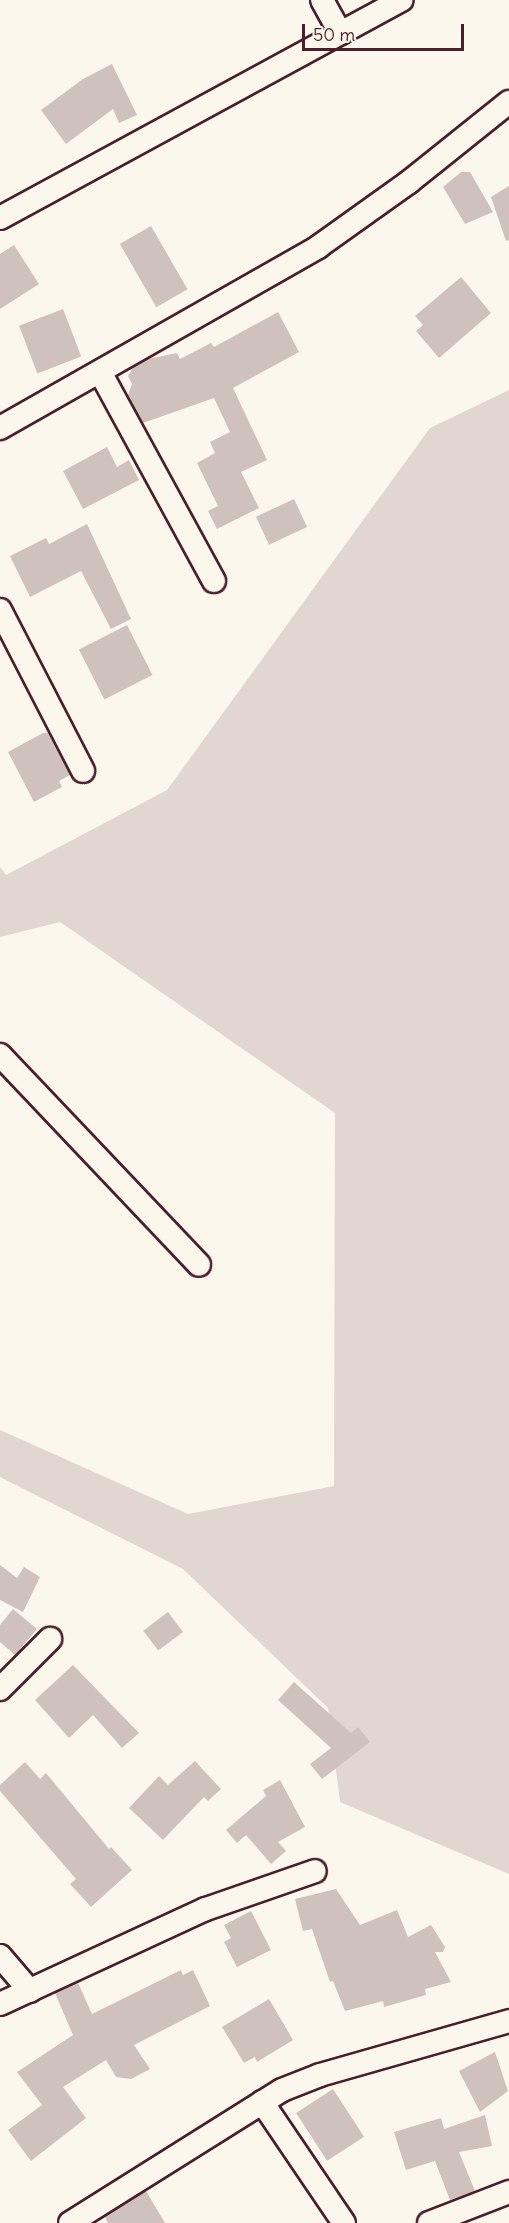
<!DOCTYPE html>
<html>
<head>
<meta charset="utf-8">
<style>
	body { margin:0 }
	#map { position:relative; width:509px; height:2223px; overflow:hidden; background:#fbf7ec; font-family:Delius,sans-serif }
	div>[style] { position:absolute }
	.green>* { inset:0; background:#e2d7d0 }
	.building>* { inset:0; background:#cfc2bc; transform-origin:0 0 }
	.roads { filter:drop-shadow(2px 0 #4a1f2b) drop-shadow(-2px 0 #4a1f2b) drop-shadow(0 2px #4a1f2b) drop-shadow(0 -2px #4a1f2b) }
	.street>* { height:22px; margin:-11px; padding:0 11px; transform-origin:11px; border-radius:11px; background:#fbf7ec }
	span { translate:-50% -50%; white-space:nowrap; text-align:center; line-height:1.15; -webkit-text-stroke:4.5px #fbf7ec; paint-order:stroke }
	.scale { position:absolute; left:302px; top:24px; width:162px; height:27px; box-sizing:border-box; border:3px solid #4a1f2b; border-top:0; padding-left:8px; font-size:18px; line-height:21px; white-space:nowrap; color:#4a1f2b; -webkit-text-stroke:4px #fbf7ec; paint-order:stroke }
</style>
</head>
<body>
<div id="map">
	<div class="green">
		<i style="clip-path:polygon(509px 390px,509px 1874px,340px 1802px,328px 1708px,183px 1569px,0 1477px,0 1430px,188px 1514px,334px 1486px,335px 1113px,60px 922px,0 937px,0 867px,6px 875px,167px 790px,430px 428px)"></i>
	</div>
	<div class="building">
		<i style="clip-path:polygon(112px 64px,137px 115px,119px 123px,113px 109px,66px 144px,41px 110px,83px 79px)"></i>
		<i style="clip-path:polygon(461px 172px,470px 172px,493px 212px,465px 224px,443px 187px)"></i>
		<i style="clip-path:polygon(509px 186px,509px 240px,506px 241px,491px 197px)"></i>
		<i style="left:151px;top:226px;width:73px;height:36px;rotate:60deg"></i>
		<i style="clip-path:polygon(14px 245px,39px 284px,0 309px,0 254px)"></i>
		<i style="clip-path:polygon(461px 277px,491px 313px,439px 358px,416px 331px,423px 325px,415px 316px)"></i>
		<i style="left:63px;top:309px;width:51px;height:47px;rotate:69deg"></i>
		<i style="clip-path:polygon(278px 312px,299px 352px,233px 388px,267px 460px,241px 472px,259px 508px,217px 529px,208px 511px,218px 506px,197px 463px,215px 453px,210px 442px,230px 432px,214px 398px,143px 423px,128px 395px,132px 384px,128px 376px,133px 368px,148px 359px,177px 353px,180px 359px,211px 343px,214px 347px)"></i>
		<i style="clip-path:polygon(107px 447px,117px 467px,129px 460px,139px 480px,83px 509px,63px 471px)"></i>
		<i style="left:294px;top:499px;width:31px;height:42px;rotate:65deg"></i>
		<i style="clip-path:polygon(87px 524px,131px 619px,111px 629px,81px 571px,30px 597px,10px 556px,46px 538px,49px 544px)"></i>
		<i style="left:127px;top:625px;width:56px;height:54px;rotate:63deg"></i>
		<i style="clip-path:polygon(43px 733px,48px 733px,70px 775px,59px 781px,62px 787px,34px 802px,8px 752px)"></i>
		<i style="clip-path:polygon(0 1565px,17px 1578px,24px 1567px,40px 1577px,23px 1612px,0 1600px)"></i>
		<i style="clip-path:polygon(13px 1609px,37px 1629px,15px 1655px,0 1642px,0 1625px)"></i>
		<i style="left:168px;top:1612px;width:25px;height:31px;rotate:53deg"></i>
		<i style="clip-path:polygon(73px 1665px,139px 1733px,122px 1748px,93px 1715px,69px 1738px,35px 1700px)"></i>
		<i style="clip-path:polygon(294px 1682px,351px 1733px,358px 1727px,370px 1742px,322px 1779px,310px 1764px,331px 1748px,278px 1700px)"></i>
		<i style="clip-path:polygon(195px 1761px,221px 1789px,208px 1801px,204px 1797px,163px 1840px,129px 1808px,159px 1776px,168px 1785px)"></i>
		<i style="clip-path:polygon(25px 1762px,40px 1779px,46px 1773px,109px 1849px,111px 1847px,132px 1870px,91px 1907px,70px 1884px,76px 1879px,0 1791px,0 1785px)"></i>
		<i style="clip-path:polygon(280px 1780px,305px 1827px,278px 1842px,286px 1851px,271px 1864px,246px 1835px,237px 1843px,226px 1830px,266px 1796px,263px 1790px)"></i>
		<i style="clip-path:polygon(336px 1889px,360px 1925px,397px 1910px,408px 1937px,431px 1925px,445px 1947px,443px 1952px,435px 1952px,451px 1982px,425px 1989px,426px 1995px,384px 2007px,383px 2001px,345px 2011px,333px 1981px,330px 1982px,312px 1929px,303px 1931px,295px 1899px)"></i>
		<i style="clip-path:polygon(251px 1911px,271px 1950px,237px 1967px,224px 1942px,231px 1938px,224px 1925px)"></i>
		<i style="clip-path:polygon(181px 1970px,183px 1975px,193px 1970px,210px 2006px,134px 2045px,150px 2069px,131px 2079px,116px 2077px,106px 2060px,63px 2087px,86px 2118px,31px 2161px,8px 2130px,42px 2105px,17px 2072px,73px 2035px,55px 1993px,78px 1983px,92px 2014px)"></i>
		<i style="clip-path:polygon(269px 1999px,293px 2040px,257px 2062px,255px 2057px,244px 2063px,222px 2027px)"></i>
		<i style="clip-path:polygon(495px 2052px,508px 2091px,480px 2112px,459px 2071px)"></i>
		<i style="left:333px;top:2089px;width:57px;height:44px;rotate:57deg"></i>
		<i style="clip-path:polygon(485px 2115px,492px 2146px,459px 2152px,475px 2191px,450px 2200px,435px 2161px,406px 2170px,394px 2132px,441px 2118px,444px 2129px)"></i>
		<i style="clip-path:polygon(146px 2191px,165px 2223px,108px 2223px,105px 2217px)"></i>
	</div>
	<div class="roads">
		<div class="street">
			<i style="left:322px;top:0;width:38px;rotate:61deg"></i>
			<i style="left:0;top:218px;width:457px;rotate:-28.5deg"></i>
			<i style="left:100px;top:372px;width:238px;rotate:61.4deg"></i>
			<i style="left:0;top:428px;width:366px;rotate:-29.6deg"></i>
			<i style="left:318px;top:247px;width:112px;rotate:-35.5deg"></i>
			<i style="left:409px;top:182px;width:128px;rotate:-38.7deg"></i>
			<i style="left:0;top:610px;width:181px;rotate:62.7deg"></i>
			<i style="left:0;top:1055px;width:289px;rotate:46.5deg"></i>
			<i style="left:0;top:1689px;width:71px;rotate:-45deg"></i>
			<i style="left:0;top:1956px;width:46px;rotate:49.4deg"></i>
			<i style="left:0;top:2004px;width:227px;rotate:-24.8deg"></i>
			<i style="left:206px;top:1909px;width:115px;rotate:-19.2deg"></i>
			<i style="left:262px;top:2102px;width:146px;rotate:55.9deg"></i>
			<i style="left:70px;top:2223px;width:250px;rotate:-32.1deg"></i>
			<i style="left:282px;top:2090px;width:41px;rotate:-21.5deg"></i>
			<i style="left:320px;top:2075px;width:197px;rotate:-15.9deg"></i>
			<i style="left:429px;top:2223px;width:86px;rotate:-21.2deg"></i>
		</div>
	</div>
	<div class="scale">50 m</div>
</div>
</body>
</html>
